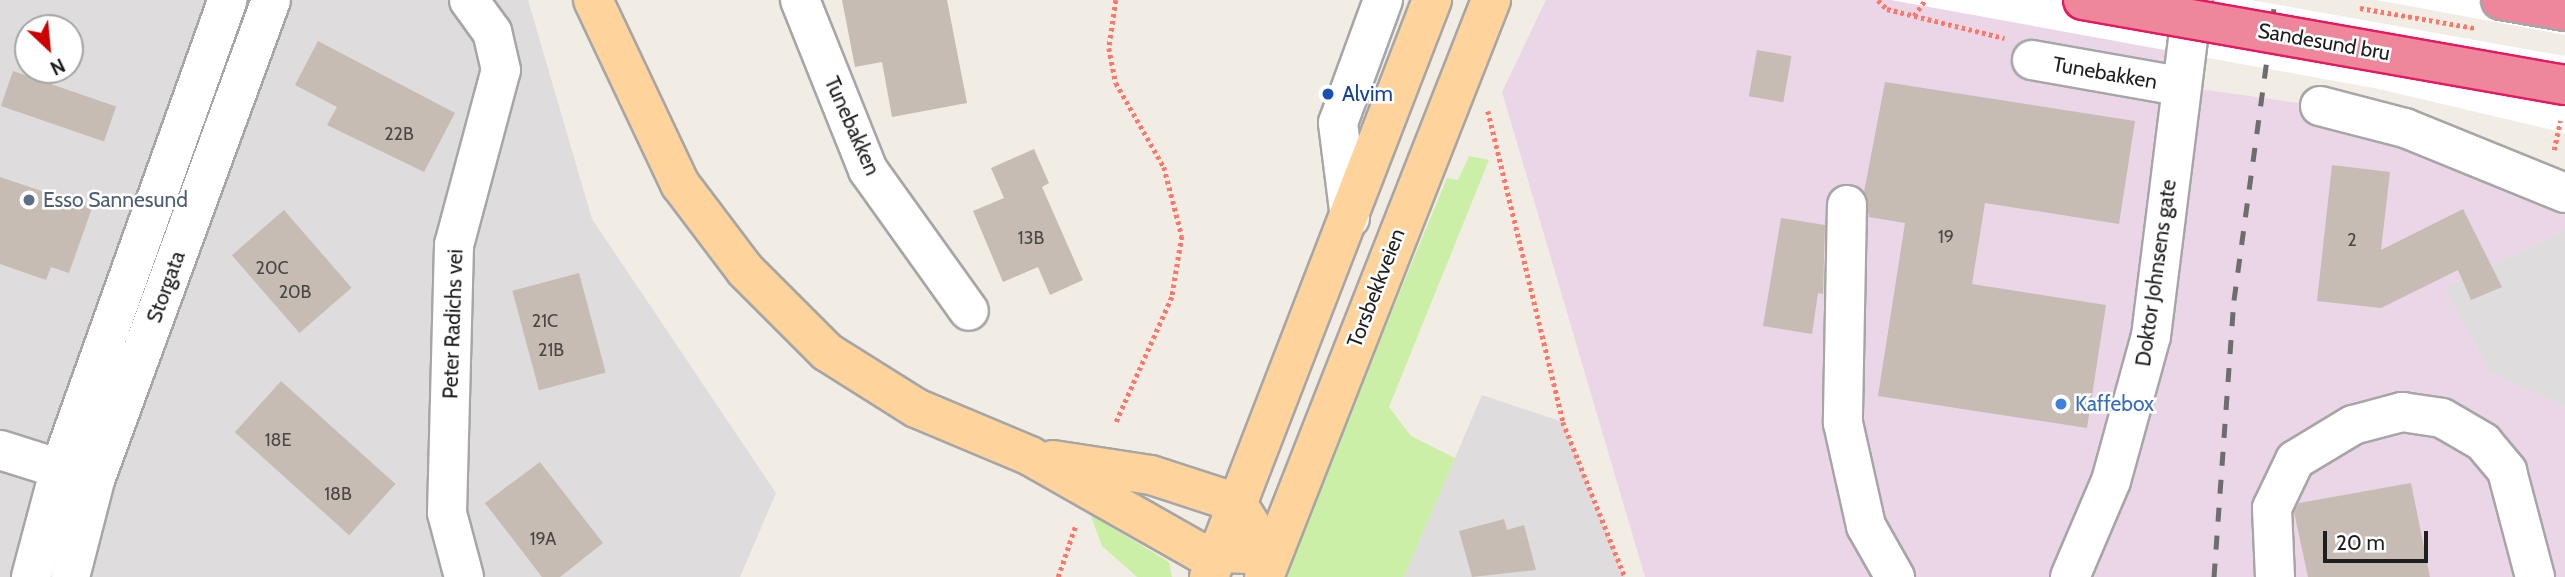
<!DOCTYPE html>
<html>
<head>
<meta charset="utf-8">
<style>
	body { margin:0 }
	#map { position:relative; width:2565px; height:577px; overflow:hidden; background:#f1ede5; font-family:Cabin,sans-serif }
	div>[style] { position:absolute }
	.residential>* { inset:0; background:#dedcdc }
	.industrial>* { inset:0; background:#ead6e7 }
	.grass>* { inset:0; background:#cbefa7 }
	.pier>* { inset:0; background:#fff }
	.building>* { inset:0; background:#c6bcb4; transform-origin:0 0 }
	.path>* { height:4.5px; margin-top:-2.25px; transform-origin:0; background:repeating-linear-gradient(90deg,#ff7768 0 3.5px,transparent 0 7px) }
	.roads { filter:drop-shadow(2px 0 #a6a6a6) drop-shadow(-2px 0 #a6a6a6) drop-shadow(0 2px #a6a6a6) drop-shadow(0 -2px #a6a6a6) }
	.minor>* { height:38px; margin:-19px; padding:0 19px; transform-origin:19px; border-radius:19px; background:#fff }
	.major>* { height:38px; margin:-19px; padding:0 19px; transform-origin:19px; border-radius:19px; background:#ffd49c }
	.highway>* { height:38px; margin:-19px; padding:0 19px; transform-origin:19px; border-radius:19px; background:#ee879b }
	.rail>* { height:5px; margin-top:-2.5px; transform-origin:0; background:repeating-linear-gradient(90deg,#6d6d6d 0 14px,transparent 0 28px) }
	.bridges { filter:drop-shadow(2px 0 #e91760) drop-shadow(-2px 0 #e91760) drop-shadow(0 2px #e91760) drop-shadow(0 -2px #e91760) }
	.highway-bridge>* { height:38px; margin:-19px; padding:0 19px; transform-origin:19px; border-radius:19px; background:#ee879b }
	.dots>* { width:19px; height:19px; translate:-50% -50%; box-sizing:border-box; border:4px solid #fff; border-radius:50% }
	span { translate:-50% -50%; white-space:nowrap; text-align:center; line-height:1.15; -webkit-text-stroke:5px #fff; paint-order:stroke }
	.number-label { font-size:18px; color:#494644 }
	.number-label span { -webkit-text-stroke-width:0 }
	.street-label { font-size:21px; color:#1f1f1f }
	.transit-label { font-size:21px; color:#164399 }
	.left { translate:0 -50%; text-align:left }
	.service-label { font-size:21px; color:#4e5e75 }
	.shop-label { font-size:21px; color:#366cbe }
	.north { position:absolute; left:14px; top:14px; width:70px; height:70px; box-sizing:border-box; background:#fff; border:2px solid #a5a5a5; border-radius:50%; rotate:154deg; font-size:19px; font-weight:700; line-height:28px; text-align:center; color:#1f1f1f }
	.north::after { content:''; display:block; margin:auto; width:24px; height:32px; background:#cf0001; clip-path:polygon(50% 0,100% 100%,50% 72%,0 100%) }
	.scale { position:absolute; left:2323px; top:531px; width:105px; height:32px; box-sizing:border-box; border:4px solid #1f1f1f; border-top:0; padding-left:9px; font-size:21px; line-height:24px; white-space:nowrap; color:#1f1f1f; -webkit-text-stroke:5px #fff; paint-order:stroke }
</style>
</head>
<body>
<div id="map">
	<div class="residential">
		<i style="clip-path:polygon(evenodd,0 0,528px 0,592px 219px,776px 493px,740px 577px,0 577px,0 0,28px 28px,70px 28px,70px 70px,28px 70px,28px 28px)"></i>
		<i style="clip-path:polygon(2565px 230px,2565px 407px,2490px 372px,2444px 288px)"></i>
		<i style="clip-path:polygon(1482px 395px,1563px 422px,1625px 577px,1404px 577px)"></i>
	</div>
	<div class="industrial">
		<i style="clip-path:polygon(1546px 0,2193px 0,2179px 86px,2320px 106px,2565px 193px,2565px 230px,2444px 288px,2490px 372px,2565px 407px,2565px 577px,1645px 577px,1502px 92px)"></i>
	</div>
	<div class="grass">
		<i style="clip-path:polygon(1469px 156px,1489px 160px,1389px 407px,1411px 436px,1455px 458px,1404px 577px,1282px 577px,1447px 178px,1458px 180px)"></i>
		<i style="clip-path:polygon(1090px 514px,1169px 562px,1172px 577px,1137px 577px,1102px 546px)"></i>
	</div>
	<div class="pier">
		<i style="clip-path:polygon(1891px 0,2251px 0,2565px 56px,2565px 133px,2379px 89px)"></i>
		<i style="clip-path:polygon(2375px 0,2565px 0,2565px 35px,2393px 3px)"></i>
	</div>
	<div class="building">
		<i style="clip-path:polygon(842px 0,947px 0,967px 103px,892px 117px,882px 62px,855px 67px)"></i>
		<i style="clip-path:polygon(318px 41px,455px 113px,424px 172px,327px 125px,337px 107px,295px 85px)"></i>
		<i style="left:1757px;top:50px;width:35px;height:47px;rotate:10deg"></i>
		<i style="left:13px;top:71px;width:109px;height:37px;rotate:19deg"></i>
		<i style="clip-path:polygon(1885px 82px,2135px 121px,2119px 224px,1985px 203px,1972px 284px,2106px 305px,2087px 428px,1878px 396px,1905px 223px,1869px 217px,1864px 192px)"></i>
		<i style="clip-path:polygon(1034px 149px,1049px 183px,1042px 187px,1083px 280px,1050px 295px,1038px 267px,1003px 282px,973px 211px,1004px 198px,991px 168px)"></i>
		<i style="clip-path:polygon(2332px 165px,2390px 172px,2381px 250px,2463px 209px,2502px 287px,2471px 300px,2458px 270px,2381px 308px,2317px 301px)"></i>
		<i style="clip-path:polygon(0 177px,92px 208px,69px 273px,51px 267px,46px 280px,0 264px)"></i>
		<i style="left:284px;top:210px;width:103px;height:69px;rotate:49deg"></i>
		<i style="clip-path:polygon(1781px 218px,1825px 225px,1823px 294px,1818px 293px,1812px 334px,1763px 326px)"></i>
		<i style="left:579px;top:273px;width:103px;height:69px;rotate:75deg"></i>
		<i style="left:281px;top:381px;width:154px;height:69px;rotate:42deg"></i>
		<i style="clip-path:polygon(540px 462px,603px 543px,560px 577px,542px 577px,485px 503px)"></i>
		<i style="clip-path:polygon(2411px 483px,2430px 577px,2308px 577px,2294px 512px,2299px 503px)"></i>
		<i style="clip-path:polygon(1504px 519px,1507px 530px,1524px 525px,1536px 570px,1472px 577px,1459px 531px)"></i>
	</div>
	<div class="path">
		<i style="left:1116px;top:0;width:49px;rotate:98.3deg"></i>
		<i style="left:1109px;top:48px;width:36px;rotate:79deg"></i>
		<i style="left:1116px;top:83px;width:97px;rotate:60.3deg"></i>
		<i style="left:1164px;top:167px;width:71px;rotate:75.4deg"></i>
		<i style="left:1182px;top:236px;width:62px;rotate:99.3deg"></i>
		<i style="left:1172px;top:297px;width:138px;rotate:114deg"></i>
		<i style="left:1878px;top:0;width:13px;rotate:45deg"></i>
		<i style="left:1887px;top:9px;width:121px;rotate:13.9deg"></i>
		<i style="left:2360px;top:8px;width:117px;rotate:9.9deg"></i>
		<i style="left:1914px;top:16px;width:19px;rotate:-55deg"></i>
		<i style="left:1488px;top:111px;width:320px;rotate:76.4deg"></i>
		<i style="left:1563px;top:422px;width:167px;rotate:68.2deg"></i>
		<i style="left:2554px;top:150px;width:30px;rotate:-78deg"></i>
		<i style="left:1058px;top:577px;width:53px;rotate:-71.2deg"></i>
	</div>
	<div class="roads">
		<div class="minor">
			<i style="left:800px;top:0;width:183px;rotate:68.2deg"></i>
			<i style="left:868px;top:170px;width:173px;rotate:54.4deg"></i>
			<i style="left:2032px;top:60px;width:149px;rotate:10deg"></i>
			<i style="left:2320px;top:106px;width:88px;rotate:14.5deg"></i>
			<i style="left:2405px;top:128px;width:173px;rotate:22.1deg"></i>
			<i style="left:1847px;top:205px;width:218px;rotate:91.1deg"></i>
			<i style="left:1843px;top:423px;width:106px;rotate:77.4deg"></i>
			<i style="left:1866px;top:526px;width:59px;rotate:60.4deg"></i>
			<i style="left:1350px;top:218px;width:96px;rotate:-97.2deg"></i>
			<i style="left:1338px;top:123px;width:131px;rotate:-69.9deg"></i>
			<i style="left:0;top:450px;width:87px;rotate:17.4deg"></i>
			<i style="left:31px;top:577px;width:113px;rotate:-75.1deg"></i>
			<i style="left:60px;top:468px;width:497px;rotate:-70.3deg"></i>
			<i style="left:70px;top:577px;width:100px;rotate:-75.5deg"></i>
			<i style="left:95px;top:480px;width:511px;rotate:-69.86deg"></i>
			<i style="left:464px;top:577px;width:66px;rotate:-104.9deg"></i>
			<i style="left:447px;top:513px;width:268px;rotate:-88.5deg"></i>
			<i style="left:454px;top:245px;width:181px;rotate:-75deg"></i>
			<i style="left:501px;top:70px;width:39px;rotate:-103deg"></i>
			<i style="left:492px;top:32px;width:39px;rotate:-126deg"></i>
			<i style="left:2070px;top:577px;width:104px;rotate:-66.9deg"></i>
			<i style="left:2111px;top:481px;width:150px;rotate:-74.6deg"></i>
			<i style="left:2151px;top:336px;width:339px;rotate:-82.9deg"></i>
			<i style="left:2275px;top:577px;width:69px;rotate:-92.5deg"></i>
			<i style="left:2272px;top:508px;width:53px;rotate:-64.4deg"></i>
			<i style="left:2295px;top:460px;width:68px;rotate:-31.1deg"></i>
			<i style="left:2353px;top:425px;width:51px;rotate:-14.9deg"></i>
			<i style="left:2402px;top:412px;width:40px;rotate:8.5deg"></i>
			<i style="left:2442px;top:418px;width:48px;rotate:30.3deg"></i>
			<i style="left:2483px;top:442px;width:38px;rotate:50deg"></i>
			<i style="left:2507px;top:471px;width:110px;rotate:75.2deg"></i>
		</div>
		<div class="major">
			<i style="left:593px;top:0;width:204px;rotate:64.7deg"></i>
			<i style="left:680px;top:184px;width:108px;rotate:52.9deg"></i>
			<i style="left:745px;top:270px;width:116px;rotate:45deg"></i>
			<i style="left:827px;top:352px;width:105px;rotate:32.2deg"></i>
			<i style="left:916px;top:408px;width:124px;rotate:22.8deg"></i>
			<i style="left:1030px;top:456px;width:194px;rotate:29.6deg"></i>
			<i style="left:1199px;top:552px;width:72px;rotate:2.4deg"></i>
			<i style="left:1053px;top:460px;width:99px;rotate:8.7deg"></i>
			<i style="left:1151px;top:475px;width:90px;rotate:18deg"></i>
			<i style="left:1237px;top:503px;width:26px;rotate:58deg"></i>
			<i style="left:1209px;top:577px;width:619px;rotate:-68.87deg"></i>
			<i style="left:1264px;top:577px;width:620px;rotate:-68.52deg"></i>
		</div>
		<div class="highway">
			<i style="left:2501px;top:0;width:65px;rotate:9.8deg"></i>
		</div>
	</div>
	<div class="rail">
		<i style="left:2214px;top:577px;width:278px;rotate:-85.9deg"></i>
		<i style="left:2234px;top:300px;width:303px;rotate:-82.2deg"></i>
	</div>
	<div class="bridges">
		<div class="highway-bridge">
			<i style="left:2083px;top:0;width:489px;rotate:10deg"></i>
		</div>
	</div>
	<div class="dots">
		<i style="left:1328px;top:94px;background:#1a4fb4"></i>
		<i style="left:29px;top:200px;background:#5c6f8a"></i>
		<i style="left:2061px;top:404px;background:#3f7fe0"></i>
	</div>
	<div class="number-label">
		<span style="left:399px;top:134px">22B</span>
		<span style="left:1946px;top:237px">19</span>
		<span style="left:1031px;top:238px">13B</span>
		<span style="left:2352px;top:240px">2</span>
		<span style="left:272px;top:268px">20C</span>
		<span style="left:295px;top:292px">20B</span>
		<span style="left:545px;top:321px">21C</span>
		<span style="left:551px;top:350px">21B</span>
		<span style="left:278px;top:440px">18E</span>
		<span style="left:338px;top:494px">18B</span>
		<span style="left:543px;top:539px">19A</span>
	</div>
	<div class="street-label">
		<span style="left:2324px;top:42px;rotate:10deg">Sandesund bru</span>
		<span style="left:2105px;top:73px;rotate:10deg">Tunebakken</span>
		<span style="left:852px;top:126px;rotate:66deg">Tunebakken</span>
		<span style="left:2156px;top:273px;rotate:-82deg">Doktor Johnsens gate</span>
		<span style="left:166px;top:287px;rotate:-70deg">Storgata</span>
		<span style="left:1376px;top:288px;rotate:-69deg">Torsbekkveien</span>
		<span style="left:453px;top:324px;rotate:-88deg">Peter Radichs vei</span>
	</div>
	<div class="transit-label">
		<span class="left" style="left:1342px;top:94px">Alvim</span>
	</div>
	<div class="service-label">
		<span class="left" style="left:43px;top:200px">Esso Sannesund</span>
	</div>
	<div class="shop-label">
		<span class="left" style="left:2075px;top:404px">Kaffebox</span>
	</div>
	<div class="north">N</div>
	<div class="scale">20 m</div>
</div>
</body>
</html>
